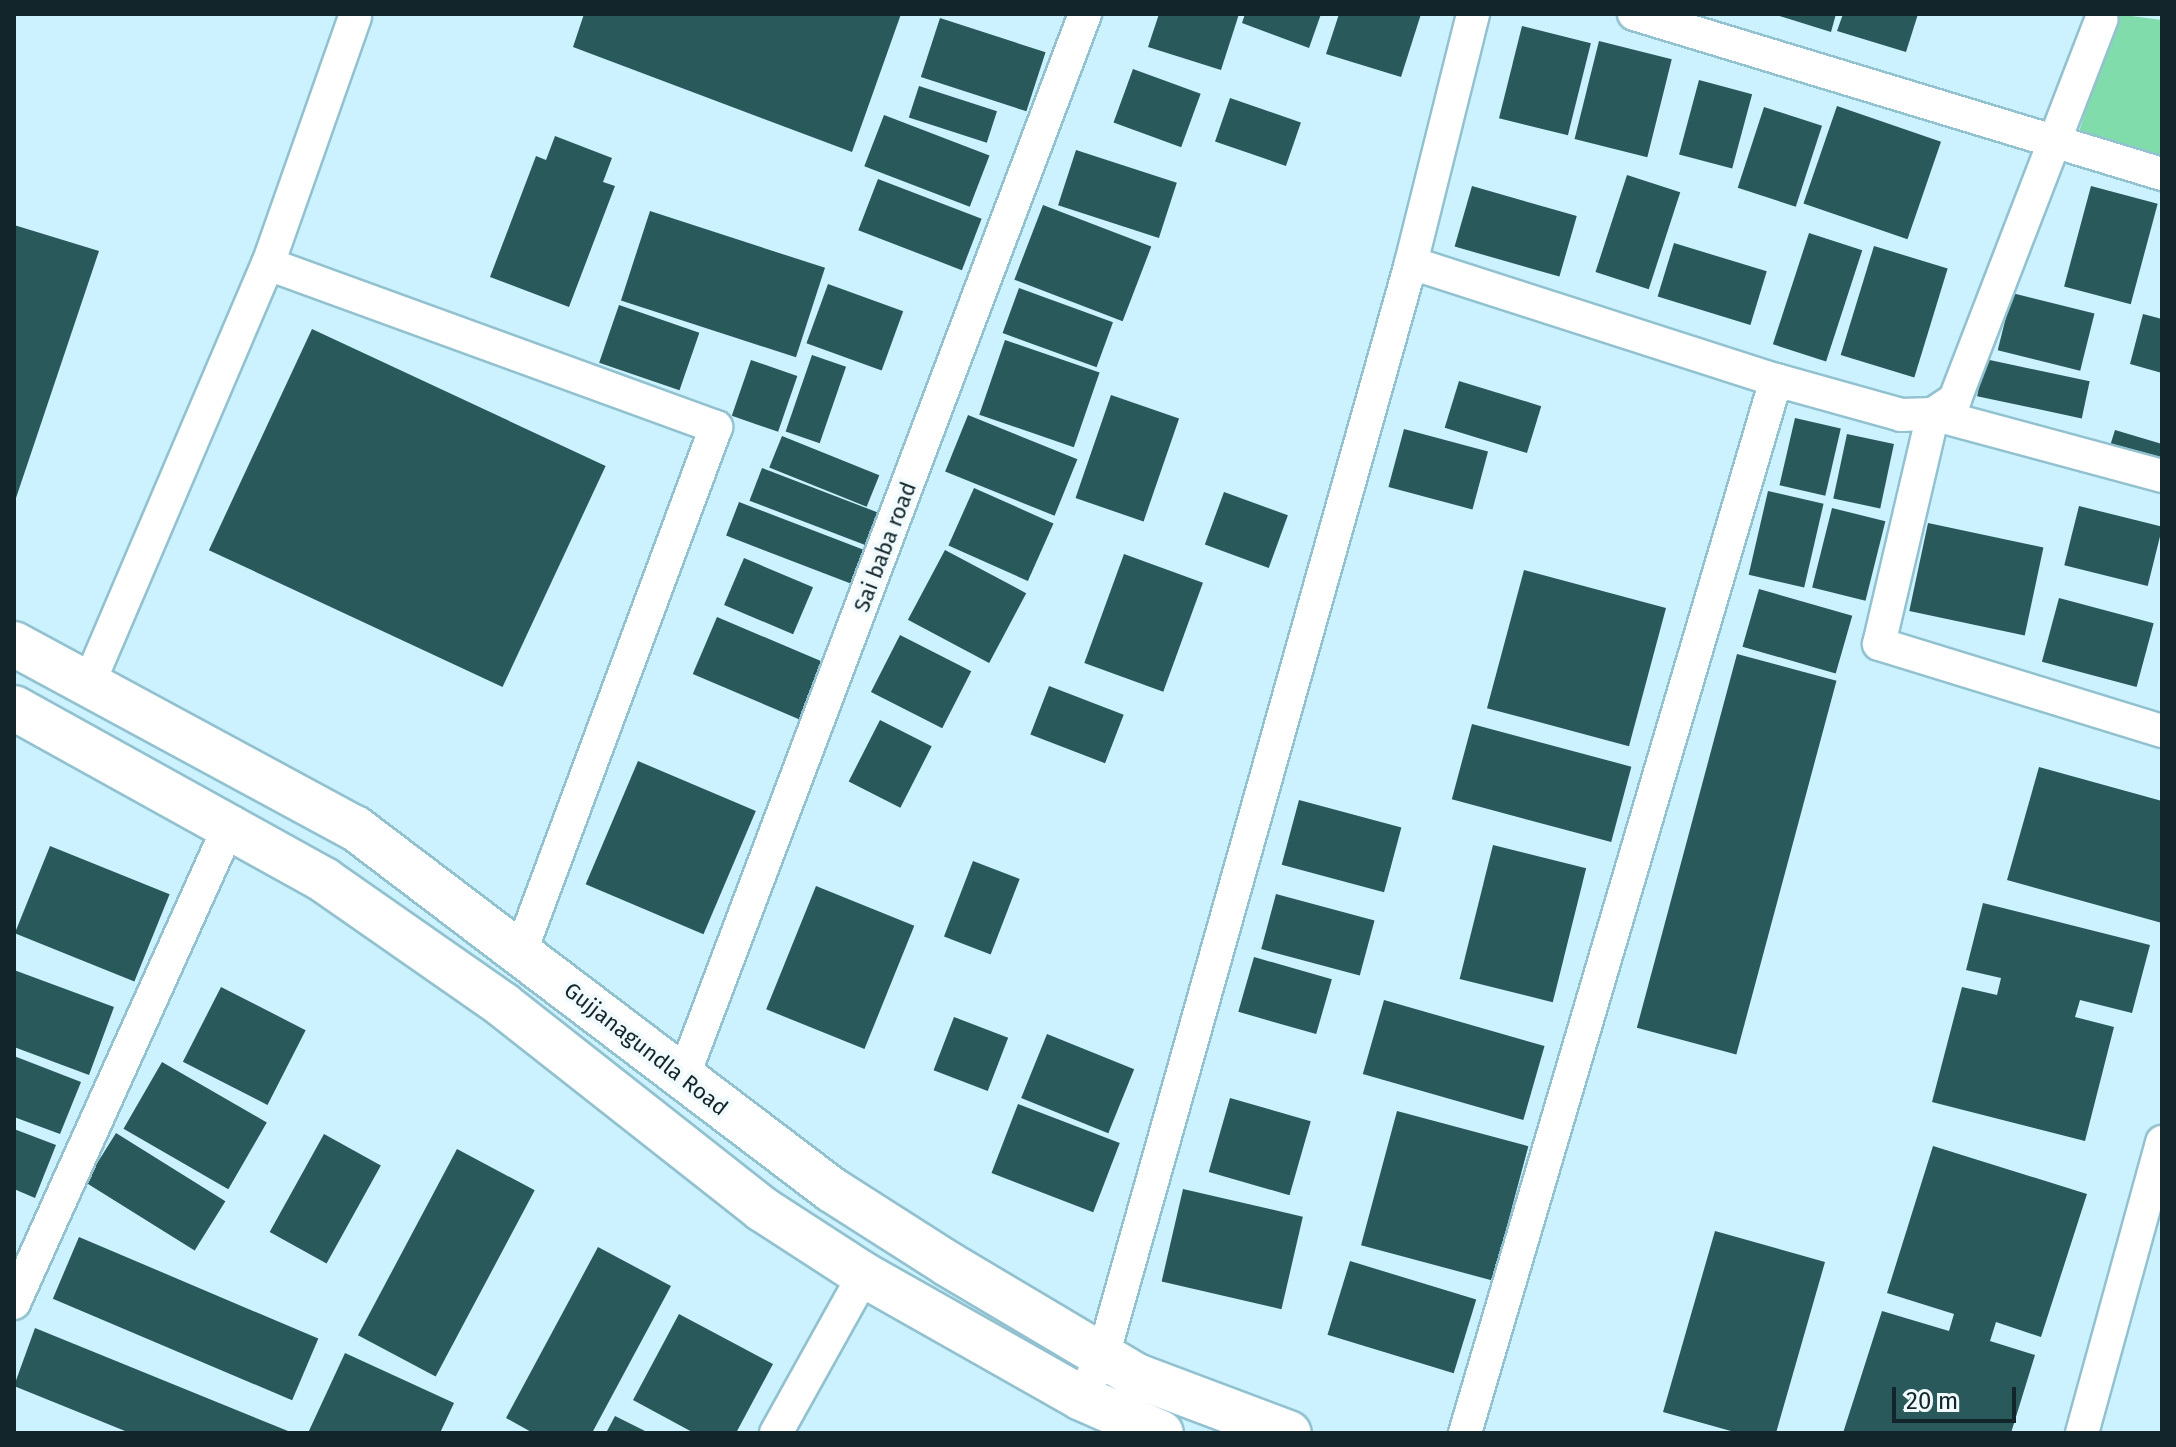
<!DOCTYPE html>
<html>
<head>
<meta charset="utf-8">
<style>
	body { margin:0 }
	#map { position:relative; width:2176px; height:1447px; overflow:hidden; background:#ccf2ff; font-family:"Fira Sans",sans-serif }
	div>[style] { position:absolute }
	.green>* { inset:0; background:#80ddab }
	.building>* { inset:0; background:#29595b; transform-origin:0 0 }
	.roads { filter:drop-shadow(2px 0 #92c1cf) drop-shadow(-2px 0 #92c1cf) drop-shadow(0 2px #92c1cf) drop-shadow(0 -2px #92c1cf) }
	.street>* { height:32px; margin:-16px; padding:0 16px; transform-origin:16px; border-radius:16px; background:#fff }
	.primary>* { height:44px; margin:-22px; padding:0 22px; transform-origin:22px; border-radius:22px; background:#fff }
	span { translate:-50% -50%; white-space:nowrap; text-align:center; line-height:1.15; -webkit-text-stroke:8px #f1fafd; paint-order:stroke }
	.street-label { font-size:22px; color:#12252b }
	.frame { position:absolute; inset:0; border:16px solid #12252b; pointer-events:none }
	.scale { position:absolute; left:1892px; top:1387px; width:124px; height:36px; box-sizing:border-box; border:4px solid #12252b; border-top:0; padding-left:10px; font-size:24px; line-height:28px; white-space:nowrap; color:#12252b; -webkit-text-stroke:6px #f1fafd; paint-order:stroke }
</style>
</head>
<body>
<div id="map">
	<div class="green">
		<i style="clip-path:polygon(2116px 14px,2162px 20px,2162px 159px,2078px 135px)"></i>
	</div>
	<div class="building">
		<i style="clip-path:polygon(584px 14px,901px 14px,852px 152px,573px 47px)"></i>
		<i style="clip-path:polygon(1159px 14px,1239px 14px,1221px 70px,1148px 47px)"></i>
		<i style="clip-path:polygon(1245px 14px,1321px 14px,1309px 48px,1242px 23px)"></i>
		<i style="clip-path:polygon(1339px 14px,1421px 14px,1401px 77px,1326px 54px)"></i>
		<i style="clip-path:polygon(1773px 14px,1836px 14px,1831px 32px)"></i>
		<i style="clip-path:polygon(1843px 14px,1918px 14px,1906px 52px,1837px 31px)"></i>
		<i style="left:940px;top:18px;width:111px;height:62px;rotate:18deg"></i>
		<i style="left:1522px;top:26px;width:71px;height:95px;rotate:14deg"></i>
		<i style="left:1599px;top:41px;width:75px;height:101px;rotate:14deg"></i>
		<i style="left:1133px;top:69px;width:72px;height:57px;rotate:20deg"></i>
		<i style="left:1699px;top:80px;width:55px;height:77px;rotate:15deg"></i>
		<i style="left:919px;top:86px;width:82px;height:33px;rotate:18deg"></i>
		<i style="left:1230px;top:98px;width:75px;height:46px;rotate:19deg"></i>
		<i style="left:1837px;top:106px;width:110px;height:103px;rotate:19deg"></i>
		<i style="left:1764px;top:107px;width:61px;height:85px;rotate:18deg"></i>
		<i style="left:884px;top:115px;width:113px;height:55px;rotate:21deg"></i>
		<i style="clip-path:polygon(555px 136px,612px 158px,603px 182px,615px 186px,569px 307px,490px 277px,536px 156px,546px 160px)"></i>
		<i style="left:1076px;top:150px;width:106px;height:58px;rotate:18deg"></i>
		<i style="left:1627px;top:175px;width:56px;height:102px;rotate:18deg"></i>
		<i style="left:878px;top:179px;width:111px;height:55px;rotate:21deg"></i>
		<i style="left:1472px;top:186px;width:109px;height:63px;rotate:16deg"></i>
		<i style="left:2091px;top:186px;width:69px;height:104px;rotate:15deg"></i>
		<i style="left:1043px;top:205px;width:116px;height:80px;rotate:21deg"></i>
		<i style="left:650px;top:211px;width:184px;height:94px;rotate:18deg"></i>
		<i style="clip-path:polygon(14px 225px,99px 251px,15px 501px,14px 501px)"></i>
		<i style="left:1809px;top:233px;width:56px;height:117px;rotate:18deg"></i>
		<i style="left:1674px;top:243px;width:97px;height:56px;rotate:17deg"></i>
		<i style="left:1874px;top:246px;width:77px;height:114px;rotate:17deg"></i>
		<i style="left:828px;top:284px;width:80px;height:63px;rotate:20deg"></i>
		<i style="left:1019px;top:288px;width:100px;height:48px;rotate:20deg"></i>
		<i style="left:2012px;top:293px;width:85px;height:59px;rotate:14deg"></i>
		<i style="left:619px;top:305px;width:85px;height:61px;rotate:19deg"></i>
		<i style="clip-path:polygon(2143px 314px,2162px 319px,2162px 373px,2130px 364px)"></i>
		<i style="left:312px;top:329px;width:324px;height:244px;rotate:25deg"></i>
		<i style="left:1005px;top:340px;width:100px;height:79px;rotate:19deg"></i>
		<i style="left:812px;top:355px;width:36px;height:81px;rotate:19deg"></i>
		<i style="left:1985px;top:359px;width:107px;height:38px;rotate:12deg"></i>
		<i style="left:751px;top:360px;width:49px;height:59px;rotate:19deg"></i>
		<i style="left:1459px;top:381px;width:86px;height:49px;rotate:17deg"></i>
		<i style="left:1111px;top:395px;width:72px;height:109px;rotate:19deg"></i>
		<i style="left:968px;top:415px;width:118px;height:61px;rotate:22deg"></i>
		<i style="left:1795px;top:418px;width:47px;height:69px;rotate:13deg"></i>
		<i style="left:1404px;top:429px;width:87px;height:60px;rotate:15deg"></i>
		<i style="clip-path:polygon(2115px 430px,2162px 444px,2162px 494px,2101px 475px)"></i>
		<i style="left:1847px;top:434px;width:48px;height:66px;rotate:12deg"></i>
		<i style="left:782px;top:436px;width:105px;height:34px;rotate:22deg"></i>
		<i style="left:762px;top:468px;width:126px;height:35px;rotate:21deg"></i>
		<i style="left:974px;top:488px;width:87px;height:63px;rotate:24deg"></i>
		<i style="left:1768px;top:491px;width:57px;height:86px;rotate:13deg"></i>
		<i style="left:1224px;top:492px;width:68px;height:56px;rotate:20deg"></i>
		<i style="left:739px;top:502px;width:139px;height:36px;rotate:21deg"></i>
		<i style="left:2079px;top:506px;width:86px;height:61px;rotate:14deg"></i>
		<i style="left:1832px;top:508px;width:55px;height:82px;rotate:14deg"></i>
		<i style="left:1928px;top:523px;width:118px;height:90px;rotate:12deg"></i>
		<i style="left:945px;top:550px;width:92px;height:79px;rotate:28deg"></i>
		<i style="left:1124px;top:554px;width:84px;height:116px;rotate:20deg"></i>
		<i style="left:744px;top:558px;width:75px;height:51px;rotate:23deg"></i>
		<i style="left:1524px;top:570px;width:147px;height:143px;rotate:15deg"></i>
		<i style="left:1759px;top:589px;width:97px;height:60px;rotate:16deg"></i>
		<i style="left:2059px;top:598px;width:98px;height:66px;rotate:15deg"></i>
		<i style="left:717px;top:617px;width:116px;height:62px;rotate:23deg"></i>
		<i style="left:900px;top:635px;width:80px;height:64px;rotate:27deg"></i>
		<i style="left:1737px;top:654px;width:103px;height:387px;rotate:15deg"></i>
		<i style="left:1049px;top:686px;width:80px;height:52px;rotate:21deg"></i>
		<i style="left:880px;top:720px;width:58px;height:69px;rotate:27deg"></i>
		<i style="left:1472px;top:724px;width:165px;height:78px;rotate:15deg"></i>
		<i style="left:638px;top:761px;width:128px;height:134px;rotate:23deg"></i>
		<i style="clip-path:polygon(2039px 767px,2162px 801px,2162px 923px,2007px 880px)"></i>
		<i style="left:1299px;top:800px;width:106px;height:67px;rotate:15deg"></i>
		<i style="left:1493px;top:845px;width:96px;height:138px;rotate:14deg"></i>
		<i style="left:50px;top:846px;width:129px;height:94px;rotate:22deg"></i>
		<i style="left:973px;top:861px;width:50px;height:81px;rotate:21deg"></i>
		<i style="left:816px;top:886px;width:106px;height:133px;rotate:22deg"></i>
		<i style="left:1276px;top:894px;width:102px;height:57px;rotate:15deg"></i>
		<i style="clip-path:polygon(1983px 903px,2150px 945px,2132px 1013px,2080px 1000px,2075px 1017px,2114px 1027px,2085px 1141px,1932px 1102px,1962px 987px,1997px 995px,2001px 978px,1966px 970px)"></i>
		<i style="left:1254px;top:957px;width:81px;height:57px;rotate:16deg"></i>
		<i style="clip-path:polygon(14px 970px,114px 1007px,89px 1075px,14px 1047px)"></i>
		<i style="left:221px;top:987px;width:95px;height:84px;rotate:27deg"></i>
		<i style="left:1384px;top:1000px;width:167px;height:77px;rotate:16deg"></i>
		<i style="left:954px;top:1017px;width:58px;height:57px;rotate:21deg"></i>
		<i style="left:1047px;top:1034px;width:94px;height:69px;rotate:22deg"></i>
		<i style="clip-path:polygon(14px 1056px,81px 1082px,60px 1134px,14px 1117px)"></i>
		<i style="left:162px;top:1062px;width:121px;height:77px;rotate:30deg"></i>
		<i style="left:1230px;top:1098px;width:84px;height:77px;rotate:16deg"></i>
		<i style="left:1018px;top:1104px;width:109px;height:74px;rotate:21deg"></i>
		<i style="left:1397px;top:1111px;width:136px;height:139px;rotate:15deg"></i>
		<i style="clip-path:polygon(14px 1129px,56px 1145px,35px 1198px,14px 1189px)"></i>
		<i style="left:116px;top:1133px;width:129px;height:58px;rotate:32deg"></i>
		<i style="left:324px;top:1134px;width:65px;height:112px;rotate:29deg"></i>
		<i style="clip-path:polygon(1933px 1146px,2087px 1194px,2041px 1337px,1996px 1322px,1990px 1341px,2035px 1355px,2011px 1433px,1843px 1433px,1882px 1311px,1949px 1331px,1954px 1314px,1887px 1293px)"></i>
		<i style="left:457px;top:1149px;width:88px;height:211px;rotate:28deg"></i>
		<i style="left:1183px;top:1189px;width:123px;height:95px;rotate:13deg"></i>
		<i style="clip-path:polygon(1715px 1231px,1825px 1262px,1776px 1433px,1738px 1433px,1663px 1412px)"></i>
		<i style="left:79px;top:1237px;width:260px;height:67px;rotate:23deg"></i>
		<i style="clip-path:polygon(598px 1247px,671px 1286px,592px 1433px,533px 1433px,506px 1418px)"></i>
		<i style="left:1350px;top:1261px;width:132px;height:77px;rotate:17deg"></i>
		<i style="clip-path:polygon(679px 1314px,773px 1364px,736px 1433px,694px 1433px,633px 1400px)"></i>
		<i style="clip-path:polygon(35px 1328px,288px 1431px,287px 1433px,130px 1433px,14px 1386px)"></i>
		<i style="clip-path:polygon(345px 1353px,454px 1403px,440px 1433px,308px 1433px)"></i>
		<i style="clip-path:polygon(615px 1416px,649px 1433px,606px 1433px)"></i>
	</div>
	<div class="roads">
		<div class="street">
			<i style="left:1634px;top:14px;width:552px;rotate:16.86deg"></i>
			<i style="left:1411px;top:263px;width:383px;rotate:17.8deg"></i>
			<i style="left:1776px;top:380px;width:130px;rotate:15.6deg"></i>
			<i style="left:1901px;top:415px;width:32px;rotate:-2deg"></i>
			<i style="left:1933px;top:414px;width:27px;rotate:-34deg"></i>
			<i style="left:1955px;top:399px;width:407px;rotate:-68.9deg"></i>
			<i style="left:268px;top:264px;width:262px;rotate:-70.6deg"></i>
			<i style="left:2162px;top:476px;width:237px;rotate:-164.9deg"></i>
			<i style="left:1933px;top:414px;width:236px;rotate:103.2deg"></i>
			<i style="left:1879px;top:644px;width:296px;rotate:17.1deg"></i>
			<i style="left:89px;top:683px;width:456px;rotate:-66.9deg"></i>
			<i style="left:268px;top:264px;width:477px;rotate:20deg"></i>
			<i style="left:716px;top:427px;width:559px;rotate:110.41deg"></i>
			<i style="left:682px;top:1080px;width:1140px;rotate:-69.29deg"></i>
			<i style="left:14px;top:1303px;width:528px;rotate:-65.72deg"></i>
			<i style="left:1081px;top:1398px;width:47px;rotate:-62.4deg"></i>
			<i style="left:1103px;top:1356px;width:1136px;rotate:-74.26deg"></i>
			<i style="left:1411px;top:263px;width:257px;rotate:-76deg"></i>
			<i style="left:776px;top:1433px;width:181px;rotate:-60.9deg"></i>
			<i style="left:1465px;top:1433px;width:1098px;rotate:-73.55deg"></i>
			<i style="left:2082px;top:1433px;width:302px;rotate:-74.6deg"></i>
		</div>
		<div class="primary">
			<i style="left:14px;top:644px;width:387px;rotate:28.4deg"></i>
			<i style="left:355px;top:828px;width:599px;rotate:37.2deg"></i>
			<i style="left:832px;top:1190px;width:138px;rotate:32.5deg"></i>
			<i style="left:948px;top:1264px;width:220px;rotate:30.7deg"></i>
			<i style="left:1137px;top:1376px;width:162px;rotate:20.6deg"></i>
			<i style="left:14px;top:708px;width:355px;rotate:29deg"></i>
			<i style="left:324px;top:880px;width:218px;rotate:34.9deg"></i>
			<i style="left:503px;top:1005px;width:330px;rotate:38.2deg"></i>
			<i style="left:762px;top:1209px;width:121px;rotate:32.9deg"></i>
			<i style="left:864px;top:1275px;width:249px;rotate:29.5deg"></i>
			<i style="left:1081px;top:1398px;width:87px;rotate:23.6deg"></i>
		</div>
	</div>
	<div class="street-label">
		<span style="left:885px;top:547px;rotate:-69deg">Sai baba road</span>
		<span style="left:646px;top:1049px;rotate:38deg">Gujjanagundla Road</span>
	</div>
	<div class="frame"></div>
	<div class="scale">20 m</div>
</div>
</body>
</html>
